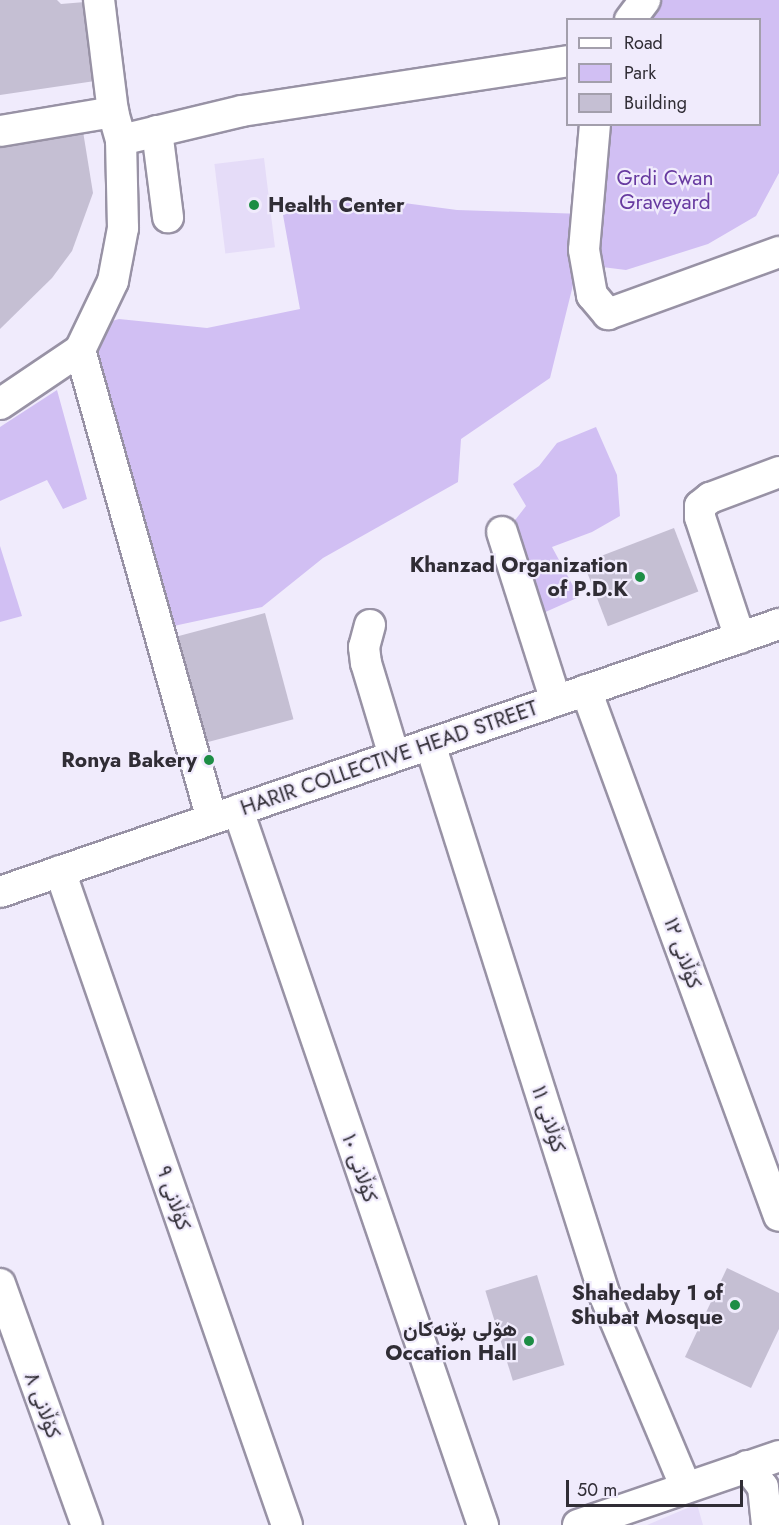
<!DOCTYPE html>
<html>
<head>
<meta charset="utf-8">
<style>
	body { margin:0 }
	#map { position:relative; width:779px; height:1525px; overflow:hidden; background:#f0ebfc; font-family:Jost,Vazirmatn,sans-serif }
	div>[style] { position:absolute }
	.built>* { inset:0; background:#e5dcf8; transform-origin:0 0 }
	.green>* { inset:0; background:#d1bff3 }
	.building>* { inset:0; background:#c5bfd3; transform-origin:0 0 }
	.roads { filter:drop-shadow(2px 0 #9892a5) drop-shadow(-2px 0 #9892a5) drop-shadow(0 2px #9892a5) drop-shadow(0 -2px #9892a5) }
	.minor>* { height:30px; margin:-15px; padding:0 15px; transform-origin:15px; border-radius:15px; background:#fff }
	.dots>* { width:16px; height:16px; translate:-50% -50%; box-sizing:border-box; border:3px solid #f0ebfc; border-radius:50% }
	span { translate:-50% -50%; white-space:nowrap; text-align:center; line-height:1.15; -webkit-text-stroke:4.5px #f0ebfc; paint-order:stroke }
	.park-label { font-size:21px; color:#673aa0 }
	.poi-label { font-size:21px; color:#302d35; font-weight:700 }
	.left { translate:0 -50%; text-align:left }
	.right { translate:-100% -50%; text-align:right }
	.street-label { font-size:21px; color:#302d35 }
	.legend { position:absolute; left:566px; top:18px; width:195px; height:108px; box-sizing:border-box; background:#f0ebfc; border:2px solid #a39fac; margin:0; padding:8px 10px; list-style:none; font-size:18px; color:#302d35 }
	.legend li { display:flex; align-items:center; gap:12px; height:30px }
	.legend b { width:30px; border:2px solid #a39fac }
	.scale { position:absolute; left:566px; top:1480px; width:177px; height:27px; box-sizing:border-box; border:3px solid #302d35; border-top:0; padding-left:8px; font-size:18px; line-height:21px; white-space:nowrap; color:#302d35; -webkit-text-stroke:4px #f0ebfc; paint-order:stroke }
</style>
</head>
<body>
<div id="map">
	<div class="built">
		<i style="left:264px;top:158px;width:90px;height:50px;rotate:83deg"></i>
		<i style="clip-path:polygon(697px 1504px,703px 1525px,647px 1525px)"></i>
	</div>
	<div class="green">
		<i style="clip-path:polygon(630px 0,779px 0,779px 173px,756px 216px,708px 244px,626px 270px,602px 267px,594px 228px,609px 125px,760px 124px,760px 20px,618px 19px)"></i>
		<i style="clip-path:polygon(327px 200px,389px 201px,457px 210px,584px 214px,574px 281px,550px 378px,461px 439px,458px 482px,323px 558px,262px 607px,169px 627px,91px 327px,119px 319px,207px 328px,300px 309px,283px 215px)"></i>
		<i style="clip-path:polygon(57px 390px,87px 499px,63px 509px,47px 480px,0 501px,0 427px)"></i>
		<i style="clip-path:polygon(596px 427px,617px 475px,620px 516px,592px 532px,552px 547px,579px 597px,541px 614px,509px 528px,526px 506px,513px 484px,539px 466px,557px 443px)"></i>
		<i style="clip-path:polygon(0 546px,22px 616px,0 622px)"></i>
	</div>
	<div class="building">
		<i style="clip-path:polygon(0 0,57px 0,61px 4px,85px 2px,95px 81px,0 95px)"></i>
		<i style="clip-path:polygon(81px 119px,93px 193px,72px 251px,52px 278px,0 329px,0 132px)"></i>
		<i style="left:674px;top:528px;width:68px;height:97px;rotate:69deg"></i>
		<i style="left:265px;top:613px;width:110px;height:99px;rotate:75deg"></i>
		<i style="clip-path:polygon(727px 1268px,779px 1293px,779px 1329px,751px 1388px,685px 1357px)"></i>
		<i style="left:537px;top:1275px;width:94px;height:54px;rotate:73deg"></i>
	</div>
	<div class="roads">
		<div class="minor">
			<i style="left:630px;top:20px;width:25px;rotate:-53deg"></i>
			<i style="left:595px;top:124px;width:126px;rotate:95deg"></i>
			<i style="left:584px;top:250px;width:46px;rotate:79.9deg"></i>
			<i style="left:592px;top:295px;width:25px;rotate:50deg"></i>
			<i style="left:608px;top:314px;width:182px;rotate:-19.9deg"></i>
			<i style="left:0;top:131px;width:115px;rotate:-9.5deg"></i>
			<i style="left:157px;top:131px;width:87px;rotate:82.7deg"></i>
			<i style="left:121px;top:140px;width:124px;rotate:-13.5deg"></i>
			<i style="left:242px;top:111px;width:330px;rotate:-8.7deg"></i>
			<i style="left:80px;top:350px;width:487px;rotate:74.3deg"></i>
			<i style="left:0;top:404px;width:97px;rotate:-34deg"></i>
			<i style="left:80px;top:350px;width:76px;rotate:-64.4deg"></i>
			<i style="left:113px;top:281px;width:54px;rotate:-79.3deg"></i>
			<i style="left:123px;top:228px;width:88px;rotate:-91.3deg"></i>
			<i style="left:121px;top:140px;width:29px;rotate:-106deg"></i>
			<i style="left:113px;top:112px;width:113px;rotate:-97.1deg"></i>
			<i style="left:502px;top:532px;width:177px;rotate:72.3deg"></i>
			<i style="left:370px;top:625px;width:23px;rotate:105deg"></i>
			<i style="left:364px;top:647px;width:16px;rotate:83deg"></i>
			<i style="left:366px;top:663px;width:97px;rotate:73.2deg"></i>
			<i style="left:740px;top:638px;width:127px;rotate:-108.3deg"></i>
			<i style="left:700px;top:517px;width:11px;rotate:-90deg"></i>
			<i style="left:700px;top:506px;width:13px;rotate:-39deg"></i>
			<i style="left:710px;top:498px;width:74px;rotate:-20.6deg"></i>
			<i style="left:586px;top:690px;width:560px;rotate:69.85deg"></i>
			<i style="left:430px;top:744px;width:579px;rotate:72.41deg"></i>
			<i style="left:605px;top:1296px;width:208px;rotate:67.1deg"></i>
			<i style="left:238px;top:810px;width:756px;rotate:71.09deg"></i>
			<i style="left:60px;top:871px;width:692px;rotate:70.86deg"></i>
			<i style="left:0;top:892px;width:824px;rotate:-18.98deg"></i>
			<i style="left:0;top:1284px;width:256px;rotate:70.2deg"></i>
			<i style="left:747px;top:1466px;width:26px;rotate:53deg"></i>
			<i style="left:763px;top:1487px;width:38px;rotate:84deg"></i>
			<i style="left:578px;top:1525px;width:213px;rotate:-18.9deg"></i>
		</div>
	</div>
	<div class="dots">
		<i style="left:254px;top:205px;background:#1d8d45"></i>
		<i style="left:640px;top:577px;background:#1d8d45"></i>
		<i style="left:209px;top:760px;background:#1d8d45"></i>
		<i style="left:735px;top:1305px;background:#1d8d45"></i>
		<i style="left:529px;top:1341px;background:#1d8d45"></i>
	</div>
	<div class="park-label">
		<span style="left:665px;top:190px">Grdi Cwan<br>Graveyard</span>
	</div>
	<div class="poi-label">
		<span class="left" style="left:268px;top:205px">Health Center</span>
		<span class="right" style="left:628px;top:577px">Khanzad Organization<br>of P.D.K</span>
		<span class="right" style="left:197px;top:760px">Ronya Bakery</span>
		<span class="right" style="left:723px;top:1305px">Shahedaby 1 of<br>Shubat Mosque</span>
		<span class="right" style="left:517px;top:1341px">هۆلی بۆنەکان<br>Occation Hall</span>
	</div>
	<div class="street-label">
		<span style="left:389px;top:758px;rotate:-19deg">HARIR COLLECTIVE HEAD STREET</span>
		<span style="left:683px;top:953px;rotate:70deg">کۆڵانی ١٢</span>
		<span style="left:549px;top:1119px;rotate:72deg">کۆڵانی ١١</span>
		<span style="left:360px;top:1168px;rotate:71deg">کۆڵانی ١٠</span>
		<span style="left:174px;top:1198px;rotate:71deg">کۆڵانی ٩</span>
		<span style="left:43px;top:1405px;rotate:70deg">کۆڵانی ٨</span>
	</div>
	<ul class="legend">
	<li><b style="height:8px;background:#fff"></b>Road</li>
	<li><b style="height:16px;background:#d1bff3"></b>Park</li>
	<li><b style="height:16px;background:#c5bfd3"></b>Building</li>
	</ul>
	<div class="scale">50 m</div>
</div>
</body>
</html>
